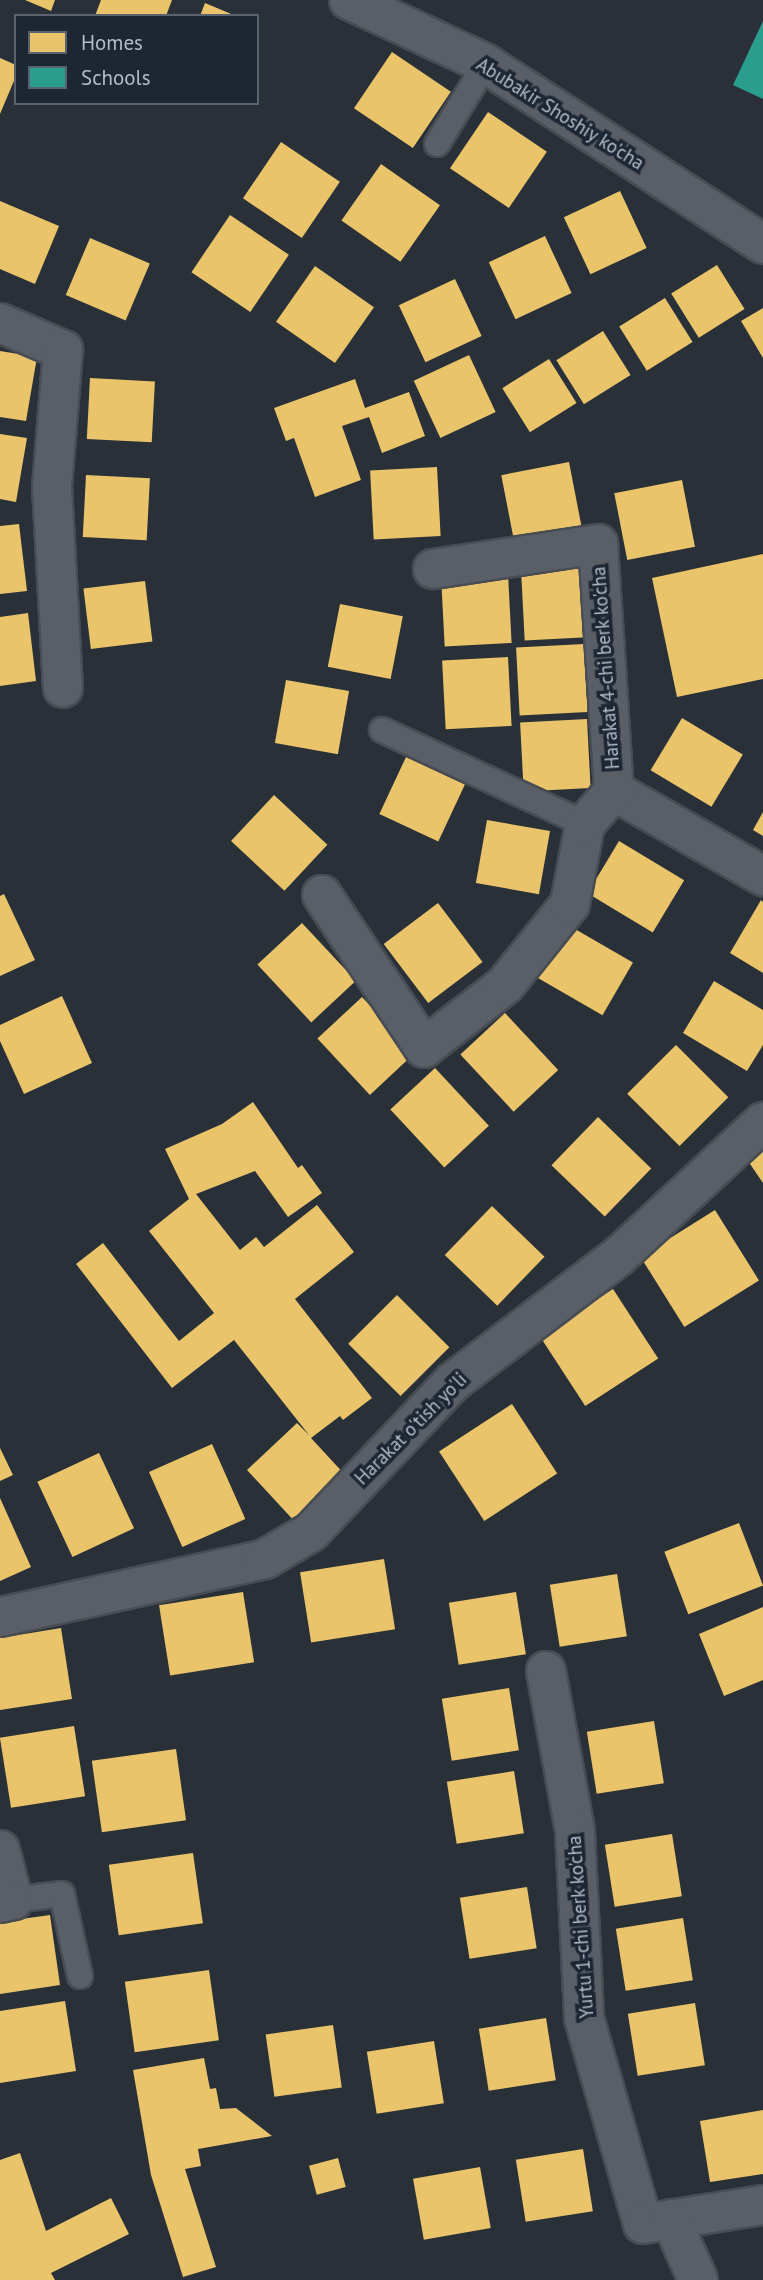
<!DOCTYPE html>
<html>
<head>
<meta charset="utf-8">
<style>
	body { margin:0 }
	#map { position:relative; width:763px; height:2280px; overflow:hidden; background:#2a3038; font-family:"PT Sans",sans-serif }
	div>[style] { position:absolute }
	.homes>* { inset:0; background:#e9c46a; transform-origin:0 0 }
	.schools>* { inset:0; background:#2a9d8f }
	.roads { filter:drop-shadow(2px 0 #484c53) drop-shadow(-2px 0 #484c53) drop-shadow(0 2px #484c53) drop-shadow(0 -2px #484c53) }
	.lane>* { height:24px; margin:-12px; padding:0 12px; transform-origin:12px; border-radius:12px; background:#5a5e66 }
	.street>* { height:38px; margin:-19px; padding:0 19px; transform-origin:19px; border-radius:19px; background:#5a5e66 }
	span { translate:-50% -50%; white-space:nowrap; text-align:center; line-height:1.15; -webkit-text-stroke:7px #1d2633; paint-order:stroke }
	.street-label { font-size:19px; color:#b4bcc9 }
	.legend { position:absolute; left:14px; top:14px; width:245px; height:91px; box-sizing:border-box; background:#1d2633; border:2px solid #59626f; margin:0; padding:9px 12px; list-style:none; font-size:21px; color:#b4bcc9 }
	.legend li { display:flex; align-items:center; gap:14px; height:35px }
	.legend b { width:35px; border:2px solid #59626f }
</style>
</head>
<body>
<div id="map">
	<div class="homes">
		<i style="clip-path:polygon(25px 0,55px 0,51px 11px)"></i>
		<i style="clip-path:polygon(101px 0,172px 0,166px 16px,95px 16px)"></i>
		<i style="clip-path:polygon(205px 3px,236px 16px,200px 16px)"></i>
		<i style="left:392px;top:52px;width:71px;height:68px;rotate:34deg"></i>
		<i style="clip-path:polygon(0 58px,16px 65px,16px 76px,0 114px)"></i>
		<i style="left:488px;top:112px;width:71px;height:68px;rotate:34deg"></i>
		<i style="left:281px;top:142px;width:71px;height:68px;rotate:34deg"></i>
		<i style="left:381px;top:164px;width:72px;height:69px;rotate:35deg"></i>
		<i style="left:620px;top:191px;width:63px;height:62px;rotate:65deg"></i>
		<i style="clip-path:polygon(0 201px,59px 226px,35px 284px,0 269px)"></i>
		<i style="left:230px;top:215px;width:71px;height:69px;rotate:34deg"></i>
		<i style="left:545px;top:236px;width:63px;height:62px;rotate:65deg"></i>
		<i style="left:90px;top:238px;width:65px;height:62px;rotate:23deg"></i>
		<i style="left:717px;top:265px;width:52px;height:54px;rotate:58deg"></i>
		<i style="left:315px;top:266px;width:72px;height:68px;rotate:35deg"></i>
		<i style="left:455px;top:279px;width:63px;height:62px;rotate:65deg"></i>
		<i style="left:665px;top:298px;width:52px;height:54px;rotate:58deg"></i>
		<i style="clip-path:polygon(763px 308px,763px 358px,741px 321px)"></i>
		<i style="left:603px;top:331px;width:52px;height:55px;rotate:58deg"></i>
		<i style="clip-path:polygon(0 351px,37px 357px,26px 421px,0 417px)"></i>
		<i style="left:469px;top:355px;width:63px;height:61px;rotate:65deg"></i>
		<i style="left:549px;top:359px;width:52px;height:55px;rotate:58deg"></i>
		<i style="left:90px;top:378px;width:65px;height:61px;rotate:3deg"></i>
		<i style="clip-path:polygon(355px 379px,365px 408px,409px 392px,425px 436px,382px 453px,369px 417px,342px 426px,361px 480px,315px 497px,294px 438px,286px 441px,274px 408px)"></i>
		<i style="clip-path:polygon(0 434px,27px 438px,16px 502px,0 499px)"></i>
		<i style="left:569px;top:462px;width:68px;height:69px;rotate:79deg"></i>
		<i style="left:437px;top:467px;width:69px;height:67px;rotate:87deg"></i>
		<i style="left:86px;top:475px;width:64px;height:62px;rotate:3deg"></i>
		<i style="left:682px;top:480px;width:68px;height:69px;rotate:79deg"></i>
		<i style="clip-path:polygon(19px 524px,27px 591px,0 594px,0 526px)"></i>
		<i style="clip-path:polygon(763px 554px,763px 679px,677px 697px,652px 578px)"></i>
		<i style="left:588px;top:568px;width:69px;height:67px;rotate:87deg"></i>
		<i style="left:508px;top:574px;width:69px;height:67px;rotate:87deg"></i>
		<i style="left:145px;top:581px;width:61px;height:62px;rotate:83deg"></i>
		<i style="left:340px;top:604px;width:64px;height:64px;rotate:11deg"></i>
		<i style="clip-path:polygon(28px 613px,36px 681px,0 686px,0 617px)"></i>
		<i style="left:584px;top:644px;width:68px;height:68px;rotate:87deg"></i>
		<i style="left:508px;top:657px;width:69px;height:66px;rotate:87deg"></i>
		<i style="left:286px;top:680px;width:64px;height:64px;rotate:10deg"></i>
		<i style="left:682px;top:718px;width:71px;height:61px;rotate:31deg"></i>
		<i style="left:587px;top:719px;width:69px;height:67px;rotate:87deg"></i>
		<i style="left:406px;top:757px;width:65px;height:63px;rotate:25deg"></i>
		<i style="left:274px;top:795px;width:73px;height:63px;rotate:43deg"></i>
		<i style="clip-path:polygon(763px 812px,763px 836px,753px 830px)"></i>
		<i style="left:487px;top:820px;width:64px;height:64px;rotate:10deg"></i>
		<i style="left:619px;top:841px;width:76px;height:61px;rotate:31deg"></i>
		<i style="clip-path:polygon(4px 894px,35px 960px,0 976px,0 896px)"></i>
		<i style="clip-path:polygon(761px 900px,763px 902px,763px 973px,730px 953px)"></i>
		<i style="left:438px;top:903px;width:74px;height:68px;rotate:53deg"></i>
		<i style="left:302px;top:923px;width:79px;height:61px;rotate:47deg"></i>
		<i style="left:568px;top:925px;width:75px;height:61px;rotate:30deg"></i>
		<i style="clip-path:polygon(714px 981px,763px 1010px,763px 1045px,747px 1071px,683px 1033px)"></i>
		<i style="clip-path:polygon(62px 996px,92px 1063px,24px 1094px,0 1041px,0 1025px)"></i>
		<i style="left:362px;top:997px;width:77px;height:61px;rotate:47deg"></i>
		<i style="left:505px;top:1013px;width:78px;height:61px;rotate:47deg"></i>
		<i style="left:676px;top:1045px;width:74px;height:69px;rotate:45deg"></i>
		<i style="left:435px;top:1068px;width:79px;height:61px;rotate:47deg"></i>
		<i style="clip-path:polygon(253px 1102px,298px 1168px,302px 1165px,322px 1193px,288px 1217px,255px 1171px,196px 1194px,240px 1250px,256px 1237px,264px 1247px,317px 1205px,354px 1252px,295px 1299px,372px 1398px,343px 1420px,340px 1416px,311px 1438px,347px 1477px,297px 1524px,247px 1470px,297px 1423px,309px 1435px,234px 1340px,172px 1388px,76px 1264px,103px 1243px,179px 1341px,214px 1313px,149px 1231px,189px 1199px,165px 1149px,222px 1124px)"></i>
		<i style="left:598px;top:1117px;width:74px;height:67px;rotate:44deg"></i>
		<i style="clip-path:polygon(763px 1151px,763px 1183px,748px 1161px)"></i>
		<i style="left:492px;top:1206px;width:73px;height:68px;rotate:44deg"></i>
		<i style="left:715px;top:1210px;width:83px;height:88px;rotate:58deg"></i>
		<i style="left:613px;top:1289px;width:83px;height:87px;rotate:57deg"></i>
		<i style="left:397px;top:1295px;width:74px;height:69px;rotate:45deg"></i>
		<i style="left:512px;top:1404px;width:83px;height:87px;rotate:57deg"></i>
		<i style="left:212px;top:1444px;width:82px;height:69px;rotate:66deg"></i>
		<i style="clip-path:polygon(0 1448px,13px 1475px,0 1481px)"></i>
		<i style="left:99px;top:1453px;width:83px;height:68px;rotate:65deg"></i>
		<i style="clip-path:polygon(0 1498px,31px 1567px,0 1581px)"></i>
		<i style="left:739px;top:1523px;width:67px;height:80px;rotate:69deg"></i>
		<i style="left:384px;top:1559px;width:71px;height:85px;rotate:81deg"></i>
		<i style="left:617px;top:1574px;width:63px;height:68px;rotate:81deg"></i>
		<i style="left:243px;top:1592px;width:71px;height:85px;rotate:81deg"></i>
		<i style="left:516px;top:1592px;width:63px;height:68px;rotate:81deg"></i>
		<i style="clip-path:polygon(763px 1607px,763px 1680px,724px 1696px,699px 1634px)"></i>
		<i style="clip-path:polygon(61px 1628px,72px 1699px,0 1710px,0 1638px)"></i>
		<i style="left:509px;top:1688px;width:63px;height:68px;rotate:81deg"></i>
		<i style="left:654px;top:1721px;width:63px;height:68px;rotate:81deg"></i>
		<i style="left:74px;top:1726px;width:71px;height:75px;rotate:81deg"></i>
		<i style="left:176px;top:1749px;width:72px;height:85px;rotate:82deg"></i>
		<i style="left:514px;top:1771px;width:63px;height:68px;rotate:81deg"></i>
		<i style="left:672px;top:1834px;width:63px;height:68px;rotate:81deg"></i>
		<i style="left:193px;top:1853px;width:71px;height:85px;rotate:82deg"></i>
		<i style="left:527px;top:1887px;width:62px;height:68px;rotate:81deg"></i>
		<i style="clip-path:polygon(50px 1915px,60px 1985px,0 1994px,0 1922px)"></i>
		<i style="left:683px;top:1918px;width:63px;height:68px;rotate:81deg"></i>
		<i style="left:209px;top:1970px;width:71px;height:85px;rotate:82deg"></i>
		<i style="clip-path:polygon(65px 2001px,76px 2071px,0 2083px,0 2011px)"></i>
		<i style="left:695px;top:2003px;width:63px;height:68px;rotate:81deg"></i>
		<i style="left:546px;top:2018px;width:63px;height:68px;rotate:81deg"></i>
		<i style="left:333px;top:2025px;width:63px;height:68px;rotate:82deg"></i>
		<i style="left:434px;top:2041px;width:63px;height:68px;rotate:81deg"></i>
		<i style="clip-path:polygon(204px 2058px,210px 2089px,216px 2088px,220px 2109px,236px 2108px,272px 2136px,198px 2149px,201px 2166px,185px 2169px,216px 2267px,183px 2277px,151px 2175px,133px 2070px)"></i>
		<i style="clip-path:polygon(763px 2110px,763px 2174px,710px 2182px,700px 2121px)"></i>
		<i style="left:583px;top:2149px;width:63px;height:68px;rotate:81deg"></i>
		<i style="clip-path:polygon(20px 2153px,46px 2231px,111px 2198px,129px 2234px,51px 2273px,55px 2280px,0 2280px,0 2160px)"></i>
		<i style="left:338px;top:2158px;width:30px;height:30px;rotate:75deg"></i>
		<i style="left:480px;top:2167px;width:62px;height:68px;rotate:80deg"></i>
	</div>
	<div class="schools">
		<i style="clip-path:polygon(763px 21px,763px 99px,733px 85px)"></i>
	</div>
	<div class="roads">
		<div class="lane">
			<i style="left:437px;top:144px;width:94px;rotate:-58.5deg"></i>
			<i style="left:382px;top:730px;width:224px;rotate:24.8deg"></i>
			<i style="left:13px;top:1900px;width:49px;rotate:-7deg"></i>
			<i style="left:62px;top:1894px;width:84px;rotate:77.6deg"></i>
		</div>
		<div class="street">
			<i style="left:349px;top:0;width:151px;rotate:25deg"></i>
			<i style="left:486px;top:64px;width:330px;rotate:33deg"></i>
			<i style="left:0;top:323px;width:69px;rotate:23.2deg"></i>
			<i style="left:63px;top:350px;width:136px;rotate:94.6deg"></i>
			<i style="left:52px;top:486px;width:202px;rotate:86.9deg"></i>
			<i style="left:433px;top:569px;width:167px;rotate:-8.6deg"></i>
			<i style="left:598px;top:544px;width:248px;rotate:86.3deg"></i>
			<i style="left:614px;top:791px;width:172px;rotate:29.7deg"></i>
			<i style="left:322px;top:895px;width:184px;rotate:56.3deg"></i>
			<i style="left:424px;top:1048px;width:103px;rotate:-37.9deg"></i>
			<i style="left:505px;top:985px;width:104px;rotate:-51.3deg"></i>
			<i style="left:570px;top:904px;width:81px;rotate:-79.4deg"></i>
			<i style="left:585px;top:824px;width:44px;rotate:-48.7deg"></i>
			<i style="left:0;top:1617px;width:271px;rotate:-12.3deg"></i>
			<i style="left:265px;top:1559px;width:53px;rotate:-30.4deg"></i>
			<i style="left:311px;top:1532px;width:207px;rotate:-46.6deg"></i>
			<i style="left:453px;top:1382px;width:208px;rotate:-37.2deg"></i>
			<i style="left:619px;top:1256px;width:197px;rotate:-42.9deg"></i>
			<i style="left:546px;top:1671px;width:163px;rotate:79.7deg"></i>
			<i style="left:575px;top:1831px;width:187px;rotate:87.2deg"></i>
			<i style="left:584px;top:2018px;width:214px;rotate:74deg"></i>
			<i style="left:643px;top:2224px;width:121px;rotate:-9deg"></i>
			<i style="left:0;top:1850px;width:52px;rotate:75.4deg"></i>
			<i style="left:13px;top:1900px;width:13px;rotate:167deg"></i>
			<i style="left:671px;top:2219px;width:67px;rotate:66.1deg"></i>
		</div>
	</div>
	<div class="street-label">
		<span style="left:560px;top:114px;rotate:32deg">Abubakir Shoshiy ko'cha</span>
		<span style="left:606px;top:668px;rotate:-94deg">Harakat 4-chi berk ko'cha</span>
		<span style="left:411px;top:1429px;rotate:-45deg">Harakat o'tish yo'li</span>
		<span style="left:581px;top:1927px;rotate:-94deg">Yurtu 1-chi berk ko'cha</span>
	</div>
	<ul class="legend">
	<li><b style="height:19px;background:#e9c46a"></b>Homes</li>
	<li><b style="height:19px;background:#2a9d8f"></b>Schools</li>
	</ul>
</div>
</body>
</html>
